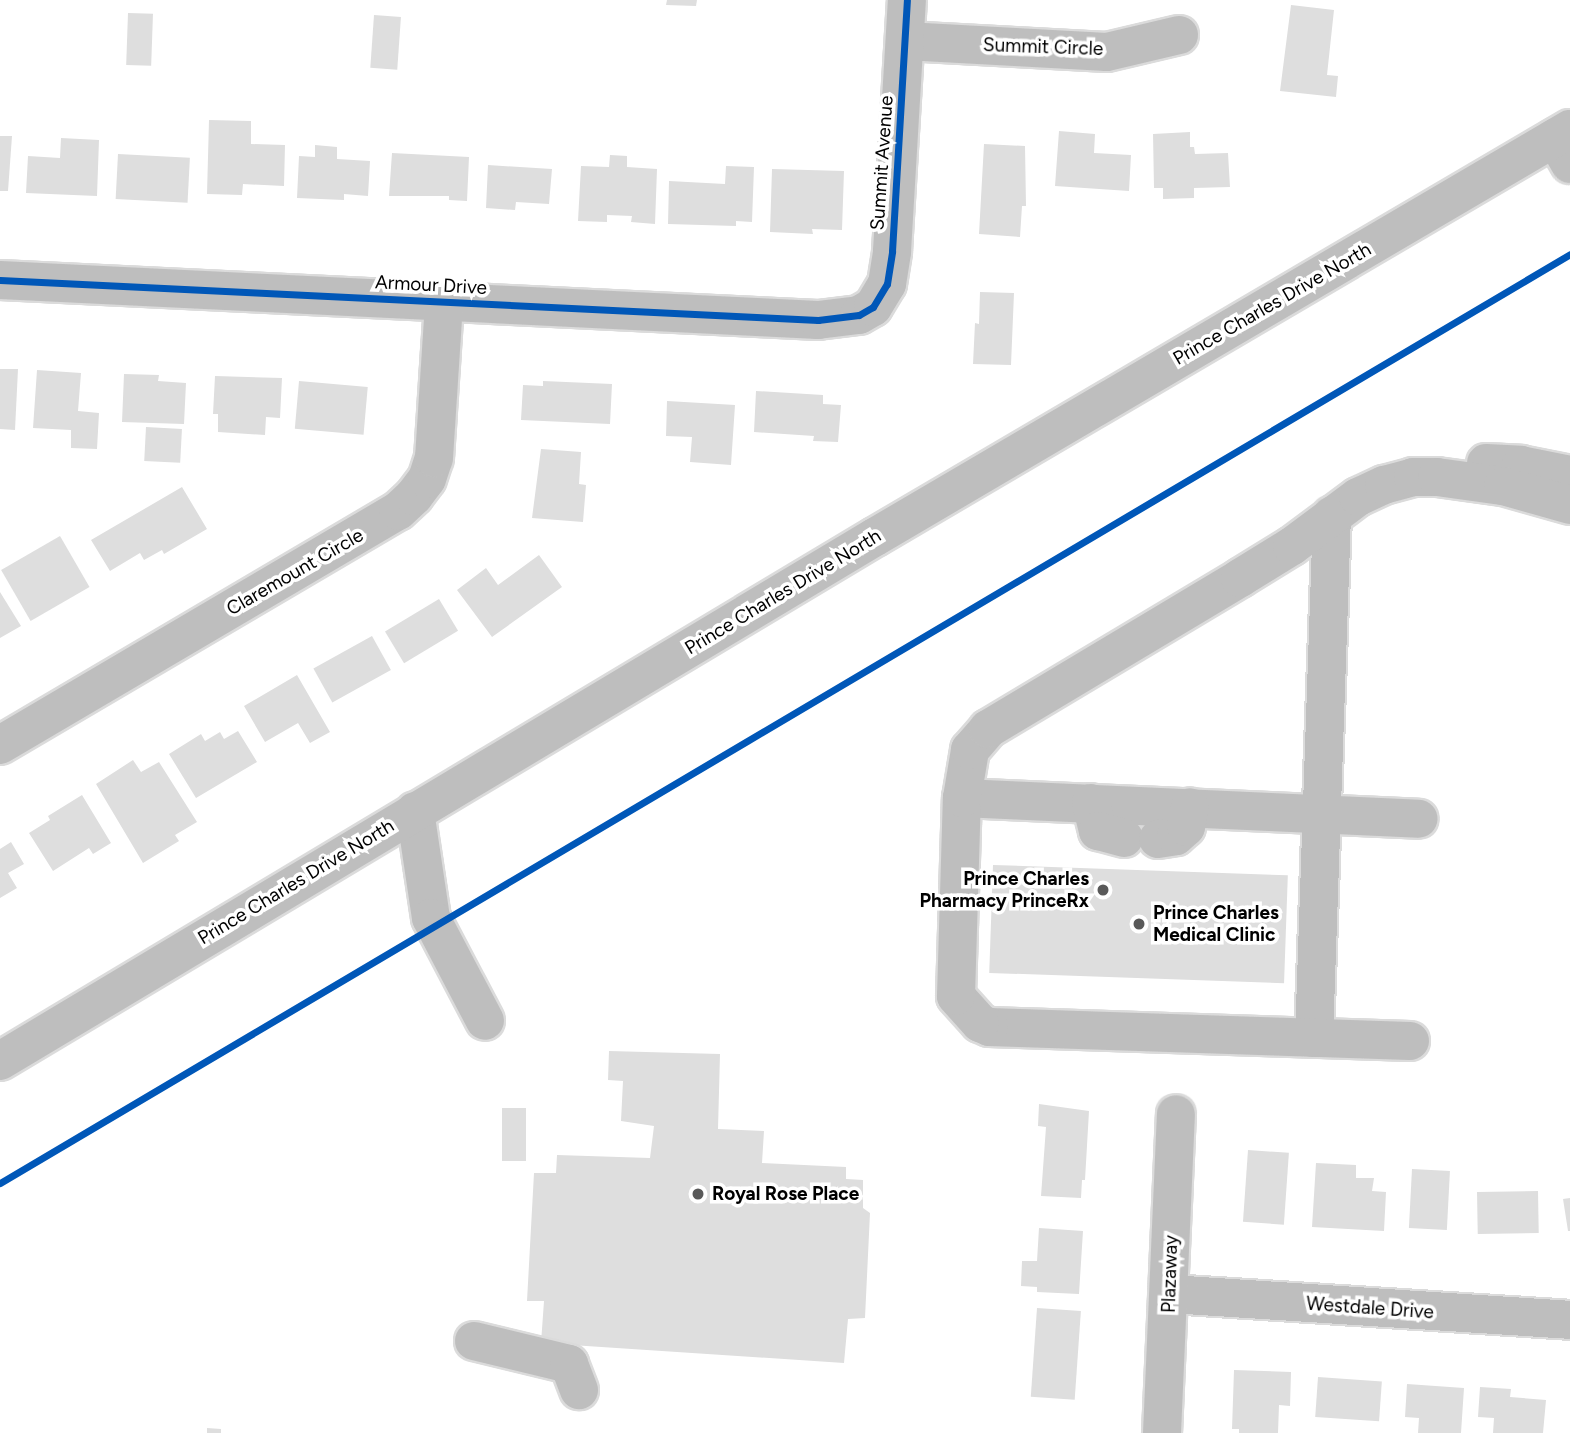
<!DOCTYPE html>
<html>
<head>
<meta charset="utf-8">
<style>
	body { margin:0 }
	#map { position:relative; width:1570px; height:1433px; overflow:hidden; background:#fff; font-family:Figtree,sans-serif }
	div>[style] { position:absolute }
	.building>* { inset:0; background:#dedede; transform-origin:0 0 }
	.roads { filter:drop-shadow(2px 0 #dbdbdb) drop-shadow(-2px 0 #dbdbdb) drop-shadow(0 2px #dbdbdb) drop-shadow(0 -2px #dbdbdb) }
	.minor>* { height:38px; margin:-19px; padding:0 19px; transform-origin:19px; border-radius:19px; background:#bebebe }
	.major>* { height:38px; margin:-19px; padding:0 19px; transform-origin:19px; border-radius:19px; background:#bebebe }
	.cycleway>* { height:7px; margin:-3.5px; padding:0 3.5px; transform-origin:3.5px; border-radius:3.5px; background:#0057b8 }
	.dots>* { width:19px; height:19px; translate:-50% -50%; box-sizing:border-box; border:4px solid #fff; border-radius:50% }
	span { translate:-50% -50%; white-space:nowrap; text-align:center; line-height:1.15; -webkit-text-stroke:7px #fff; paint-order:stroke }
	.street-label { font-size:19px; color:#000 }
	.poi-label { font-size:19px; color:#000; font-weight:700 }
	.right { translate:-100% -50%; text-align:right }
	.left { translate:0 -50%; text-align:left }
</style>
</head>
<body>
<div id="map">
	<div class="building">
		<i style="clip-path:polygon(667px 0,697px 0,696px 6px,666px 5px)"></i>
		<i style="clip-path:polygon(1291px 5px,1334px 10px,1327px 75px,1338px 76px,1336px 97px,1280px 91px)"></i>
		<i style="left:128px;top:13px;width:25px;height:52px;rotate:2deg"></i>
		<i style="left:374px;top:15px;width:27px;height:53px;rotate:4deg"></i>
		<i style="clip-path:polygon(209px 120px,251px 121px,251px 144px,285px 145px,284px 186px,243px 184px,242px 195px,207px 194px)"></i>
		<i style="clip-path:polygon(1059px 131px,1095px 134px,1094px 153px,1131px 155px,1129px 191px,1055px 186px)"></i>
		<i style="clip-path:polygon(1190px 132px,1190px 147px,1194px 147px,1195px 154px,1228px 153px,1230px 187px,1194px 188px,1194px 198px,1163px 199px,1163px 188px,1154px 188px,1153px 134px)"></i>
		<i style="clip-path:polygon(0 136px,12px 136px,8px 191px,0 191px)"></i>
		<i style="clip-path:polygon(61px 138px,99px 140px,97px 196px,26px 193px,28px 156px,60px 158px)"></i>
		<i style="clip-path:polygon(984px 144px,1025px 146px,1026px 206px,1022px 206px,1020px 237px,979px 234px)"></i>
		<i style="clip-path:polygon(315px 145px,337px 147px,337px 159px,370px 161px,368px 196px,344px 194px,344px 200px,297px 198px,299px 156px,315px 157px)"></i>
		<i style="clip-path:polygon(392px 153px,469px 157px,467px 201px,449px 200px,449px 196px,389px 196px)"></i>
		<i style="left:118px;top:154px;width:72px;height:45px;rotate:3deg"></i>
		<i style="clip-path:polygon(610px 155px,627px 156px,627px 167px,657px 169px,655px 224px,631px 222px,632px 216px,607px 215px,607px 222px,578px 221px,581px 166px,609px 167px)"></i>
		<i style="clip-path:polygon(488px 165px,552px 169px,549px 204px,516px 202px,515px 210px,486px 208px)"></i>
		<i style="clip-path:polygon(726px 166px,754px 167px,752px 222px,736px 221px,736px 226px,668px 224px,669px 181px,725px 184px)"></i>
		<i style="clip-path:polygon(772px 169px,844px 171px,842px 230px,812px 229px,813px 234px,770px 232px)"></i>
		<i style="clip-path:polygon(980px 292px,1014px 293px,1011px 365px,973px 364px,975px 323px,979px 324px)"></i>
		<i style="clip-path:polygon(0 369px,18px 369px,15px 430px,0 429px)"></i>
		<i style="clip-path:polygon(37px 370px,81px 373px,78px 411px,99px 413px,97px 449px,71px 448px,71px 430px,33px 428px)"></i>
		<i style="clip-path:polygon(124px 374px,159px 375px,158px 381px,186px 383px,184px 424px,122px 422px)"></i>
		<i style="clip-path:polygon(215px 376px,282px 378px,280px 418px,266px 417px,265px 435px,218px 432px,218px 414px,213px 414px)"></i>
		<i style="left:299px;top:381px;width:69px;height:48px;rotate:5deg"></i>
		<i style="clip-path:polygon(543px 381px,612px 384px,610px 424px,521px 420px,523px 385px,543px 386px)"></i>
		<i style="clip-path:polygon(756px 391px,823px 395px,823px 404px,841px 405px,838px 442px,813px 441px,814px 436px,754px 432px)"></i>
		<i style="clip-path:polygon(667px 401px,735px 405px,731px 465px,690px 462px,692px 437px,666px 436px)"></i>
		<i style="left:146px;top:427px;width:36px;height:34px;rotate:3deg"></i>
		<i style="clip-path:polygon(541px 449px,581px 452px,579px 484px,586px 485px,583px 522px,532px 518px)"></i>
		<i style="clip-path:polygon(182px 487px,207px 529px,164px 554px,162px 550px,144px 560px,140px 553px,110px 571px,91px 540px)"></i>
		<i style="left:60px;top:536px;width:59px;height:68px;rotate:60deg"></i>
		<i style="clip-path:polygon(539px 555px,562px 587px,492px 637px,457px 590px,486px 568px,498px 585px)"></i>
		<i style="clip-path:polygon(0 592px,21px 626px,0 638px)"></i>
		<i style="left:439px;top:599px;width:37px;height:63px;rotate:59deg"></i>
		<i style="left:372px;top:636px;width:39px;height:67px;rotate:61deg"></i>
		<i style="clip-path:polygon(297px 675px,330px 732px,310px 743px,298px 723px,265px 742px,244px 706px)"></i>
		<i style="clip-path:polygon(238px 731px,257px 762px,196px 798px,169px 754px,201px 734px,205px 741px,220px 732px,224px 739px)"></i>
		<i style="clip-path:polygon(133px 760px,141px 772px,159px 762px,197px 822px,175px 835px,179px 841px,143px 863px,96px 784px)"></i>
		<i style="clip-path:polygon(82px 795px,111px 843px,93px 854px,89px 848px,53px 871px,29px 833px,50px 820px,48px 816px)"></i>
		<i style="clip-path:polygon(11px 842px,24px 864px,8px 873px,17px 888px,0 898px,0 849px)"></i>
		<i style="left:993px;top:865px;width:295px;height:108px;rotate:2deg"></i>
		<i style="clip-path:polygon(609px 1051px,720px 1054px,718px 1129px,764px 1131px,762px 1163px,846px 1167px,846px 1179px,863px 1180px,863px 1208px,870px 1213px,865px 1318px,848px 1319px,844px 1363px,541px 1343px,544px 1301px,527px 1301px,534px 1173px,556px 1173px,557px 1155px,650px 1158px,654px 1126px,621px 1121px,623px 1081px,608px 1080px)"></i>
		<i style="clip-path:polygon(1039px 1104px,1089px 1111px,1085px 1180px,1082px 1180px,1081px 1198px,1041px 1196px,1046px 1127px,1038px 1126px)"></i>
		<i style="left:502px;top:1108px;width:24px;height:53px"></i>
		<i style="left:1248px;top:1150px;width:41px;height:72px;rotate:4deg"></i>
		<i style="clip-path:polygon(1316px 1163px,1356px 1165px,1356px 1178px,1374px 1178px,1372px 1191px,1386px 1192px,1384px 1231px,1312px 1227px)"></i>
		<i style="left:1412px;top:1169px;width:38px;height:59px;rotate:3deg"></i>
		<i style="left:1538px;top:1191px;width:42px;height:61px;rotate:89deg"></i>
		<i style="clip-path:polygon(1570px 1198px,1570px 1231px,1568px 1231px,1563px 1199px)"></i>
		<i style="clip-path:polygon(1039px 1228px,1083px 1231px,1079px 1294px,1037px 1292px,1037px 1287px,1021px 1286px,1022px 1261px,1037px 1261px)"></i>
		<i style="left:1037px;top:1308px;width:44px;height:89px;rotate:4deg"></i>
		<i style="clip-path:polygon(1234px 1370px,1291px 1372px,1290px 1406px,1279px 1405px,1278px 1433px,1239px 1433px,1239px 1429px,1232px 1429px)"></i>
		<i style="left:1318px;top:1377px;width:64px;height:40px;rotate:4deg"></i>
		<i style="clip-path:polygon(1407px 1384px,1464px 1388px,1461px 1433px,1418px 1433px,1419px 1418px,1405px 1417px)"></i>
		<i style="clip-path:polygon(1480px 1387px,1511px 1389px,1510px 1397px,1546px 1400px,1543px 1433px,1493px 1433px,1494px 1418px,1478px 1417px)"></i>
		<i style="clip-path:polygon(207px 1428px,221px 1429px,221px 1433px,207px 1433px)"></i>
	</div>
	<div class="roads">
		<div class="minor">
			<i style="left:905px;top:41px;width:202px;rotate:3.1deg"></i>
			<i style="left:1107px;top:52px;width:74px;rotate:-13.3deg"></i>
			<i style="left:1555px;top:138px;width:30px;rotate:60deg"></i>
			<i style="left:0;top:280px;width:819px;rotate:2.8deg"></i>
			<i style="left:818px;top:320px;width:41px;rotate:-7deg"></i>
			<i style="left:859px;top:315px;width:16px;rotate:-30deg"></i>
			<i style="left:873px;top:307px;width:27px;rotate:-59deg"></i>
			<i style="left:887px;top:284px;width:33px;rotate:-81deg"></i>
			<i style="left:892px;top:251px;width:251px;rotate:-86.6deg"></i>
			<i style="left:1486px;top:463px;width:35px;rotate:3deg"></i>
			<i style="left:1521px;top:465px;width:50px;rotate:11.5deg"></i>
			<i style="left:0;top:745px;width:462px;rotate:-30.5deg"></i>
			<i style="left:398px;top:511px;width:22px;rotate:-43deg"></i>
			<i style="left:414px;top:496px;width:21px;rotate:-53deg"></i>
			<i style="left:427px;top:479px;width:22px;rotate:-72deg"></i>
			<i style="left:434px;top:458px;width:156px;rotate:-86.3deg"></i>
			<i style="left:962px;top:798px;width:457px;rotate:2.6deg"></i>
			<i style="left:1091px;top:803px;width:29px;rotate:76deg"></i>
			<i style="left:1098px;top:831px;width:27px;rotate:15deg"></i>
			<i style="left:415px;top:811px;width:108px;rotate:81.5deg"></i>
			<i style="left:431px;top:918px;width:116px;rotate:62.3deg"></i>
			<i style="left:1158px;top:839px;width:18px;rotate:-9deg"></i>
			<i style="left:1176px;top:836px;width:13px;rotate:-42deg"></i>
			<i style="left:1186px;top:827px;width:20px;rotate:-79deg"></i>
			<i style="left:1314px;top:1038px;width:523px;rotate:-88.03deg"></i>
			<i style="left:1410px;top:1041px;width:421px;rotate:-178.1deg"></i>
			<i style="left:989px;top:1027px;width:10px;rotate:-156deg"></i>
			<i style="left:980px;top:1023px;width:36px;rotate:-132deg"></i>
			<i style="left:956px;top:996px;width:198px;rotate:-88.3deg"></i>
			<i style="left:962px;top:798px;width:49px;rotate:-80.5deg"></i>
			<i style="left:970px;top:750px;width:28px;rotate:-49deg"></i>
			<i style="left:988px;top:729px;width:294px;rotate:-30.9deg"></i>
			<i style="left:1240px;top:578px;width:61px;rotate:-31.6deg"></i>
			<i style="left:1292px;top:546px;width:82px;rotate:-36.6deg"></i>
			<i style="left:1358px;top:497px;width:29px;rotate:-25deg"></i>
			<i style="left:1384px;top:485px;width:30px;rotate:-15deg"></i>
			<i style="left:1413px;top:477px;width:24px"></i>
			<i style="left:1437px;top:477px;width:67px;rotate:7.8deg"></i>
			<i style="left:1503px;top:486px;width:70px;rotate:15.8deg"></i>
			<i style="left:1170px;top:1294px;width:401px;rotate:3.7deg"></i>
			<i style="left:474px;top:1341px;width:98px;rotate:13.6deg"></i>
			<i style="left:569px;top:1364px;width:28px;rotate:69deg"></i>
			<i style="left:1162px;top:1433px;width:319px;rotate:-87.5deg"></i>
		</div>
		<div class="major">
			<i style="left:0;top:1061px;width:1020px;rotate:-30.92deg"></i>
			<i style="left:875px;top:537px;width:806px;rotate:-30.42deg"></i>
		</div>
	</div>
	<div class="cycleway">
		<i style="left:0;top:280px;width:819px;rotate:2.8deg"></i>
		<i style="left:818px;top:320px;width:41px;rotate:-7deg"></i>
		<i style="left:859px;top:315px;width:16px;rotate:-30deg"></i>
		<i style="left:873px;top:307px;width:27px;rotate:-59deg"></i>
		<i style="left:887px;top:284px;width:33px;rotate:-81deg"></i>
		<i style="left:892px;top:251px;width:251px;rotate:-86.6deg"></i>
		<i style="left:0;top:1183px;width:1824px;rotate:-30.61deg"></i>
	</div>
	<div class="dots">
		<i style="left:1103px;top:890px;background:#595959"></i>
		<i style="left:1139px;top:924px;background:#595959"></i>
		<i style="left:698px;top:1194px;background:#595959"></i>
	</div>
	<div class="street-label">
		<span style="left:1043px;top:47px;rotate:2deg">Summit Circle</span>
		<span style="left:882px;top:163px;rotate:-86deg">Summit Avenue</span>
		<span style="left:431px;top:285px;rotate:3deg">Armour Drive</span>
		<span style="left:1272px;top:304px;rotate:-30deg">Prince Charles Drive North</span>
		<span style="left:295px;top:572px;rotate:-30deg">Claremount Circle</span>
		<span style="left:783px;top:592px;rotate:-31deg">Prince Charles Drive North</span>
		<span style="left:296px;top:882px;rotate:-31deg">Prince Charles Drive North</span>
		<span style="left:1170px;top:1274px;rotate:-88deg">Plazaway</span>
		<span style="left:1370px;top:1308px;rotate:4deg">Westdale Drive</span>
	</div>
	<div class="poi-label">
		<span class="right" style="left:1089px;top:890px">Prince Charles<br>Pharmacy PrinceRx</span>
		<span class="left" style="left:1153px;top:924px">Prince Charles<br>Medical Clinic</span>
		<span class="left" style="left:712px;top:1194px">Royal Rose Place</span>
	</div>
</div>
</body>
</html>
